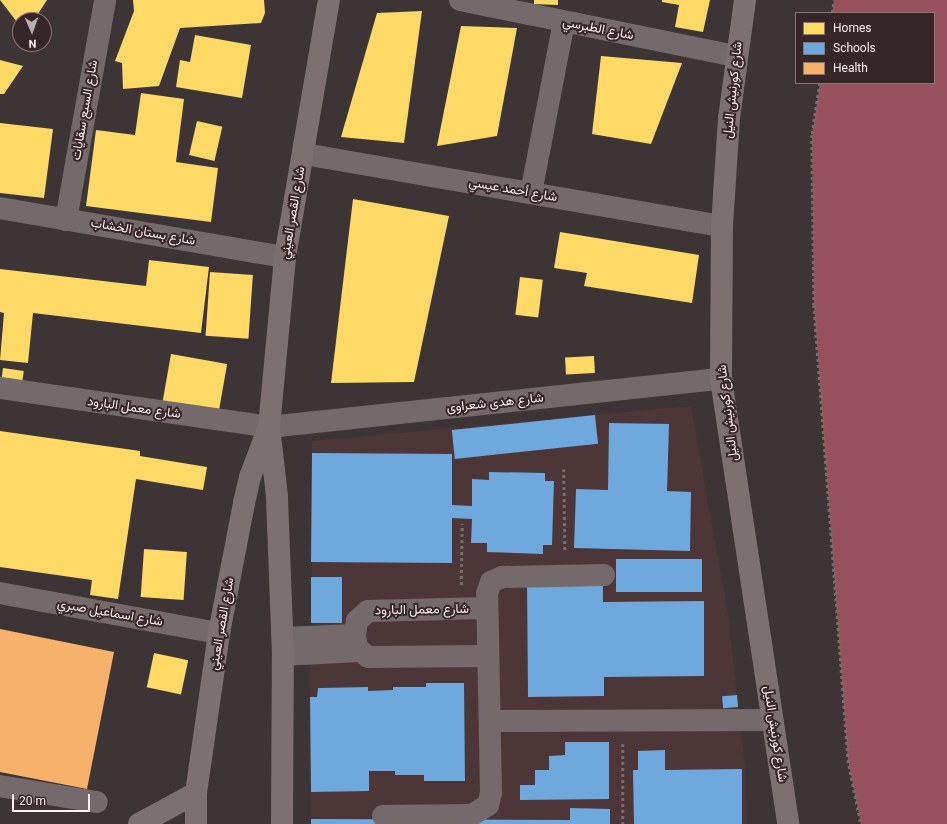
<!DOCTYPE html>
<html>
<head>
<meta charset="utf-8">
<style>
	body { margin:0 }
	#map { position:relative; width:947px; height:824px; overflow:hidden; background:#3d3435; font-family:Roboto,Vazirmatn,sans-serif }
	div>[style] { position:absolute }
	.built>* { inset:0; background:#4d3638 }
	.water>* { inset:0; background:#97505d }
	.homes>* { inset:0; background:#ffd966; transform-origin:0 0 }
	.schools>* { inset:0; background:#6fa8dc; transform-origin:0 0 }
	.health>* { inset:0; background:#f6b26b }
	.path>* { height:2.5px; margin-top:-1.25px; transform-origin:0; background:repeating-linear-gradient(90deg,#766d6e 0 3px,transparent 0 6px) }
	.minor>* { height:22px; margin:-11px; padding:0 11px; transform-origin:11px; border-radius:11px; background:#756a6b }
	.highway>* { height:22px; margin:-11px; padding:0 11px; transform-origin:11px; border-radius:11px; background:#7d7070 }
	span { translate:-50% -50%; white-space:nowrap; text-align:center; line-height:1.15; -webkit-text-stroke:4px #372628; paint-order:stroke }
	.street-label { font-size:13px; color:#fdf1f3 }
	.legend { position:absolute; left:795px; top:12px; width:140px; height:72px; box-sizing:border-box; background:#372628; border:1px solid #867779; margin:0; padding:5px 7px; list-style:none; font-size:12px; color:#fdf1f3 }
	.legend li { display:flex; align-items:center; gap:8px; height:20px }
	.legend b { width:20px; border:1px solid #867779 }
	.north { position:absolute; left:12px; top:12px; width:40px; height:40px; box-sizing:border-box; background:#372628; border:1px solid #867779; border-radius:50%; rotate:178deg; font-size:11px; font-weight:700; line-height:16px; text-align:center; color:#fdf1f3 }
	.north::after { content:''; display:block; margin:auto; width:14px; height:18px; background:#baafb0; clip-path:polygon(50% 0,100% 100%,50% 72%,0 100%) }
	.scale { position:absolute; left:12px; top:794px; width:78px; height:18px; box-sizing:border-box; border:2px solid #fdf1f3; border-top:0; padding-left:5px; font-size:12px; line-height:14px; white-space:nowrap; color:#fdf1f3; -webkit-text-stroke:3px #372628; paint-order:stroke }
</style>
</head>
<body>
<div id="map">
	<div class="built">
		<i style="clip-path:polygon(691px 406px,728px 615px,745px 768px,747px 824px,311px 824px,310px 663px,319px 637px,319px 623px,312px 623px,312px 441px)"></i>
	</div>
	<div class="water">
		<i style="clip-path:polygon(834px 0,947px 0,947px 824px,861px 824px,848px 760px,814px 305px,812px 135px,820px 83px,934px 83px,934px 13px,832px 13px)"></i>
	</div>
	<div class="homes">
		<i style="clip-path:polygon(0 0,47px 0,34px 20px,20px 20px,20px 26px)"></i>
		<i style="clip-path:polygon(133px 0,264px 0,265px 13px,261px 23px,180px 28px,159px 86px,123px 89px,122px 63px,115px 61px,134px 11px)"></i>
		<i style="clip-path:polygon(534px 0,558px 0,558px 5px,534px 4px)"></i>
		<i style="clip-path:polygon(662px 0,710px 0,703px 32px,675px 27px,679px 5px,662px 2px)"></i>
		<i style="clip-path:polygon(422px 11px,404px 143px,341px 137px,377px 13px)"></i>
		<i style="clip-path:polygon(461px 26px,517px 28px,497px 136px,437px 146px)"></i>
		<i style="clip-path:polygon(195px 35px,251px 45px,242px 98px,176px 87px,180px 60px,190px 62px)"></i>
		<i style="clip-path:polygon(601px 56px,682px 63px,651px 144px,592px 134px)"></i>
		<i style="clip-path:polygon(0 60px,23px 66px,4px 94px,0 94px)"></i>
		<i style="clip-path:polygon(141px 93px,184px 99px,176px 162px,218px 168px,211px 222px,86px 206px,96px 130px,135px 135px)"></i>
		<i style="left:197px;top:121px;width:26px;height:35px;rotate:13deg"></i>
		<i style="clip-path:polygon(0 123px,53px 129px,44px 198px,0 193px)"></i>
		<i style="clip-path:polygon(353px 199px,449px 216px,414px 382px,331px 383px)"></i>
		<i style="clip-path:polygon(560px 232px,699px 255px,692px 303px,584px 286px,587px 273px,554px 268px)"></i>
		<i style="clip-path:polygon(149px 260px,209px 267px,201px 333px,33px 313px,28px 363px,0 360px,4px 313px,0 312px,0 269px,146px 286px)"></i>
		<i style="left:210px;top:272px;width:43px;height:64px;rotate:4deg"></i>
		<i style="left:520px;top:277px;width:23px;height:38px;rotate:7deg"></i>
		<i style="left:171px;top:354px;width:57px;height:63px;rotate:10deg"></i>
		<i style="left:594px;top:356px;width:17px;height:29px;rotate:87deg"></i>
		<i style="left:3px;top:368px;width:21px;height:12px;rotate:8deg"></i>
		<i style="clip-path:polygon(0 431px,140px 451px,140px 456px,207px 467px,203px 490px,136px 479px,118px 599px,90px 595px,92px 580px,0 567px)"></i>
		<i style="left:144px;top:549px;width:43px;height:48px;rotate:4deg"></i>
		<i style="left:154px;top:653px;width:35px;height:35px;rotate:12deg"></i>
	</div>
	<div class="schools">
		<i style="left:595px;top:415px;width:29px;height:144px;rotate:84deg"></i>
		<i style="clip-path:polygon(609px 423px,669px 424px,667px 491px,691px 492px,690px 551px,574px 548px,576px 489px,608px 490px)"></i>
		<i style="clip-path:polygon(312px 453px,452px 454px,452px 505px,472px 506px,472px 479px,489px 480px,489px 472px,545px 473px,545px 481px,554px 481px,552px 545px,543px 545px,543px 554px,487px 552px,487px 543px,471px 543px,472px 519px,452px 518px,452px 563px,311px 562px)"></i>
		<i style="left:616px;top:559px;width:86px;height:33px"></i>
		<i style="left:311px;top:577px;width:31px;height:46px"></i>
		<i style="clip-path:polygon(527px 580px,603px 580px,603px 602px,704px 601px,704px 676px,604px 677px,604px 696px,528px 697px)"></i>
		<i style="clip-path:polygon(426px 683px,464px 683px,465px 781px,424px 781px,424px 775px,395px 775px,395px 771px,369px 771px,369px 791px,311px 792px,310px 697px,317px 697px,318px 688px,368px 687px,368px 691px,393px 690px,393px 687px,426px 687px)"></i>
		<i style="left:737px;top:695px;width:12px;height:15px;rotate:85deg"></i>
		<i style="clip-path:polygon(565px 742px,609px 742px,609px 799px,520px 800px,520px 785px,535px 785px,535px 770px,549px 770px,549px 756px,565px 755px)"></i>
		<i style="clip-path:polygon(665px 750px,665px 770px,742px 769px,742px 824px,634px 824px,633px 770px,638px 770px,638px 751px)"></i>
		<i style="clip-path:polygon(570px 808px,610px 809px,610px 824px,311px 824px,311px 819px,570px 820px)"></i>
	</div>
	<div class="health">
		<i style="clip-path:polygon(0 629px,114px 652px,87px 789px,0 772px)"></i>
	</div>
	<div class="path">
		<i style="left:832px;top:13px;width:13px;rotate:-81deg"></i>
		<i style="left:820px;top:83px;width:53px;rotate:98.7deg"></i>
		<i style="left:812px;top:135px;width:170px;rotate:89.3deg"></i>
		<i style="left:814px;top:305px;width:456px;rotate:85.7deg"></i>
		<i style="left:848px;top:760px;width:65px;rotate:78.5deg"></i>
		<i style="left:564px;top:469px;width:82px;rotate:89.3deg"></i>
		<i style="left:461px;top:585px;width:61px;rotate:-89.1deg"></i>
		<i style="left:623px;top:744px;width:80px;rotate:90deg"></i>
	</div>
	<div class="minor">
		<i style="left:460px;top:0;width:282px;rotate:11.5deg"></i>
		<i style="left:304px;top:154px;width:424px;rotate:9.8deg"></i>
		<i style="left:531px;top:193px;width:174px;rotate:-79.1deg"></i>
		<i style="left:0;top:208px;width:289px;rotate:9.8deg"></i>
		<i style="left:66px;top:220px;width:223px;rotate:-79.9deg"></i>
		<i style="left:0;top:388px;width:272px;rotate:8.2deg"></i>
		<i style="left:269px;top:427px;width:455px;rotate:-6.1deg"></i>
		<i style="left:0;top:593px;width:223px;rotate:10.4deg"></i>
		<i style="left:487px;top:608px;width:119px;rotate:178.6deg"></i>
		<i style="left:368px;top:611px;width:15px;rotate:138deg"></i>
		<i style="left:357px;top:621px;width:14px;rotate:98deg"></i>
		<i style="left:355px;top:635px;width:13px;rotate:81deg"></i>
		<i style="left:357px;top:648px;width:14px;rotate:39deg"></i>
		<i style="left:368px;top:657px;width:120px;rotate:-0.5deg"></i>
		<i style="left:283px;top:638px;width:72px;rotate:-2.4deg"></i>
		<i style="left:283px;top:655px;width:75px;rotate:-3.1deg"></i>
		<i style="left:490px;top:721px;width:282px;rotate:-0.2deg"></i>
		<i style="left:0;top:786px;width:98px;rotate:9.4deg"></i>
		<i style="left:383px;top:816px;width:89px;rotate:-0.6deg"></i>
		<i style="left:472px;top:815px;width:19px;rotate:-32deg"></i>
		<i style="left:488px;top:805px;width:12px;rotate:-76deg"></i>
		<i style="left:491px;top:793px;width:200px;rotate:-91.1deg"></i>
		<i style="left:487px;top:593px;width:12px;rotate:-70deg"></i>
		<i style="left:491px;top:582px;width:12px;rotate:-24deg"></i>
		<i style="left:502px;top:577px;width:102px;rotate:-1.1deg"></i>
	</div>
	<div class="highway">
		<i style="left:745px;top:0;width:119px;rotate:97.7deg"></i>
		<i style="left:729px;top:118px;width:108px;rotate:93.7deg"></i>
		<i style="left:722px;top:226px;width:153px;rotate:90.4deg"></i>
		<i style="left:721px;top:379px;width:450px;rotate:81.4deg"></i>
		<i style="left:139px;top:824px;width:65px;rotate:-28.5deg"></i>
		<i style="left:196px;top:824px;width:31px;rotate:-90deg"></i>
		<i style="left:196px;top:793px;width:162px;rotate:-81.8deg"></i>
		<i style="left:219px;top:633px;width:132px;rotate:-79.1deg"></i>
		<i style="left:244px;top:503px;width:27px;rotate:-77deg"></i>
		<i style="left:250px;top:477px;width:51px;rotate:-69.4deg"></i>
		<i style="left:282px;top:824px;width:169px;rotate:-89.7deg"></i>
		<i style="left:283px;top:655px;width:159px;rotate:-92.2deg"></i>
		<i style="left:277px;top:496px;width:69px;rotate:-96.6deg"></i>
		<i style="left:269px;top:427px;width:171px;rotate:-84.6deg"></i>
		<i style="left:285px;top:257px;width:261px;rotate:-80.3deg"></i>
	</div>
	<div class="street-label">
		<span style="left:598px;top:29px;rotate:11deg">شارع الطبرسي</span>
		<span style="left:733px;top:90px;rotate:-84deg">شارع كورنيش النيل</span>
		<span style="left:85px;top:110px;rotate:-80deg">شارع السبع سقايات</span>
		<span style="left:513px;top:190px;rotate:10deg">شارع أحمد عيسي</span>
		<span style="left:293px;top:213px;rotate:-80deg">شارع القصر العيني</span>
		<span style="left:143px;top:232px;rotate:10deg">شارع بستان الخشاب</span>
		<span style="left:495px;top:403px;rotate:-6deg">شارع هدى شعراوى</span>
		<span style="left:134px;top:408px;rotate:8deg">شارع معمل البارود</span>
		<span style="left:728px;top:413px;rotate:-97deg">شارع كورنيش النيل</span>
		<span style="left:422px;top:610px;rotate:-1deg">شارع معمل البارود</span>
		<span style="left:110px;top:613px;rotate:10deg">شارع اسماعيل صبري</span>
		<span style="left:222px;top:624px;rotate:-80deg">شارع القصر العيني</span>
		<span style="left:775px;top:734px;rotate:81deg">شارع كورنيش النيل</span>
	</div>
	<ul class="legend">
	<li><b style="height:11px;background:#ffd966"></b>Homes</li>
	<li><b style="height:11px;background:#6fa8dc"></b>Schools</li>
	<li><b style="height:11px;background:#f6b26b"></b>Health</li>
	</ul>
	<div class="north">N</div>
	<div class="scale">20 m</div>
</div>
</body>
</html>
